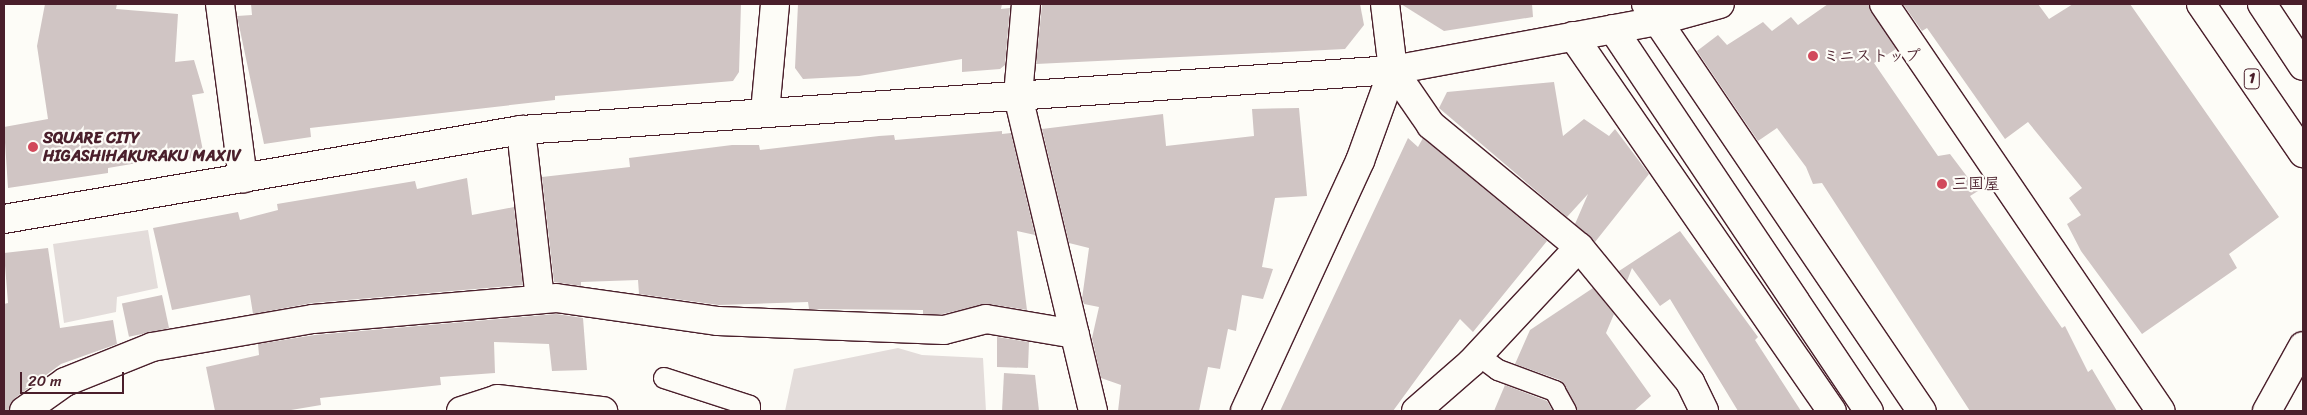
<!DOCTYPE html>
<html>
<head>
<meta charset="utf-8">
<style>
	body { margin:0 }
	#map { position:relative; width:2307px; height:415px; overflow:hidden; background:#fdfcf7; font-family:Sriracha,"Klee One",sans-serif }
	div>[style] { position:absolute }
	.green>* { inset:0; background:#e3dcda }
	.building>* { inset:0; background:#d0c5c4; transform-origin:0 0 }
	.roads { filter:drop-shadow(1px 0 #4a1f2b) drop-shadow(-1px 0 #4a1f2b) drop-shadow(0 1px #4a1f2b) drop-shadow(0 -1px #4a1f2b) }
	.service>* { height:20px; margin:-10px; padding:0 10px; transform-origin:10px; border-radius:10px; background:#fdfcf7 }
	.pedestrian>* { height:28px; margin:-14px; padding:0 14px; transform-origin:14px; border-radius:14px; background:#fdfcf7 }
	.minor>* { height:28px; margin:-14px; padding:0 14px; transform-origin:14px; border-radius:14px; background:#fdfcf7 }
	.tertiary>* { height:28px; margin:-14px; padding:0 14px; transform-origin:14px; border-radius:14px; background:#fdfcf7 }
	.trunk>* { height:28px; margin:-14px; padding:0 14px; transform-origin:14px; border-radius:14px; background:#fdfcf7 }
	.dots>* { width:14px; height:14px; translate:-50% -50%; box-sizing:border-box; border:2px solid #fdfcf7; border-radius:50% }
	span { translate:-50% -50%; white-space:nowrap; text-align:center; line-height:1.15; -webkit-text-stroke:4.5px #fdfcf7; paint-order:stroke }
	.shield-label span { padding:1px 4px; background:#fdfcf7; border:1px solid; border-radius:4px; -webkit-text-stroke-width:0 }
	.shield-label { font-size:15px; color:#4a1f2b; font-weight:700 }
	.poi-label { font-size:16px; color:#4a1f2b; font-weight:700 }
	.left { translate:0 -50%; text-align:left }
	.frame { position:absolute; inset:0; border:5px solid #4a1f2b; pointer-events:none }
	.scale { position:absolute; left:20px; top:372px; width:104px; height:22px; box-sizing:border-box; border:2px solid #4a1f2b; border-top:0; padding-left:6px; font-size:15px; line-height:18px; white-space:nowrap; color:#4a1f2b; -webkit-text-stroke:4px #fdfcf7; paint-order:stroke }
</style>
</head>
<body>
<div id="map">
	<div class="green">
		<i style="clip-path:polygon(148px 230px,158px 288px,117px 297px,116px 312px,64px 323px,53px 244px)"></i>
		<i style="clip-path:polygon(898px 348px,922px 355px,983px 358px,986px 411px,785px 411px,794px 369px)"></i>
	</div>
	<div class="building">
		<i style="clip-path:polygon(45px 4px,117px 4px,116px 9px,178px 14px,175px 62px,194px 60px,204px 93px,192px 95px,204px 156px,168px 162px,167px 158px,108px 168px,108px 173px,8px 188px,4px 127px,48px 119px,37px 46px)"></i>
		<i style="clip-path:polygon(251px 4px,741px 4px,739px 72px,733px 81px,555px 96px,555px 100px,310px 128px,311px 137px,264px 144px,237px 16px,252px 15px)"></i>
		<i style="clip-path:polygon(798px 4px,1002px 4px,1001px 9px,1010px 8px,1005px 65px,1000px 69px,962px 72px,962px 59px,859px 76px,803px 79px,795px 68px)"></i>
		<i style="clip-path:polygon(1360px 4px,1364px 25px,1345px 49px,1036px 64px,1042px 5px)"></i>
		<i style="clip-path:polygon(1401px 4px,1532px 4px,1533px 17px,1444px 31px)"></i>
		<i style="clip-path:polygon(1828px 4px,1869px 4px,1896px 49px,1874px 63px,1938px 156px,1950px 154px,1978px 191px,1970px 196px,2062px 328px,2065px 326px,2088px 372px,2092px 369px,2117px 411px,1970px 411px,1822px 183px,1813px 184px,1806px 167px,1777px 128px,1758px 141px,1697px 51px,1718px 35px,1727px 45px,1763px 22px,1772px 31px,1791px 17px,1798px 25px)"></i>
		<i style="clip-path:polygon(1903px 4px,2038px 4px,2049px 19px,2073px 4px,2130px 4px,2279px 217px,2229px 254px,2237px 268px,2142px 334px,2081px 251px,2067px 224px,2081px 215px,2069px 198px,2082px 188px,2028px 122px,2005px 139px,1927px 28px,1922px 31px)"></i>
		<i style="clip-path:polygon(1554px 82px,1563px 136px,1584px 119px,1609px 136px,1615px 129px,1649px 174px,1595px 242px,1575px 224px,1588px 194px,1567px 217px,1439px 108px,1447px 92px)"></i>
		<i style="clip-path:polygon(1299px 108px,1307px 196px,1275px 198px,1262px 267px,1273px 269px,1263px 299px,1242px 295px,1236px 331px,1228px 329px,1220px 369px,1208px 367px,1199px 411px,1118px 411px,1121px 385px,1101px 378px,1092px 338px,1099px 307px,1084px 304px,1082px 299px,1089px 248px,1069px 243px,1042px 129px,1163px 114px,1166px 146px,1254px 136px,1252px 109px)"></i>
		<i style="clip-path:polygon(1002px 131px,1002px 134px,1011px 133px,1035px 235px,1017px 231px,1027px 310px,988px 304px,942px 314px,923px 314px,923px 310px,809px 309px,808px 302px,719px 305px,639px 294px,638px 280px,581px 282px,581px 286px,554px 282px,542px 177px,630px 167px,629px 158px,732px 145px,759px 145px,760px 150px,879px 136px,894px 135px,895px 140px)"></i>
		<i style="clip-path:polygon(1408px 138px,1418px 147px,1423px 138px,1547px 241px,1473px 332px,1460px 319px,1393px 411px,1280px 411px)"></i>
		<i style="clip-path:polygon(467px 178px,472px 215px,514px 207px,523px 285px,312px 303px,253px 314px,250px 295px,172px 310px,153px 228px,238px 212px,240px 220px,278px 210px,277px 204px,415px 181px,417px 189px)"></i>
		<i style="clip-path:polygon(1680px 231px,1758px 337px,1755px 340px,1801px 411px,1738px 411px,1670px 299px,1660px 306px,1632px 268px,1627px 281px,1619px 271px)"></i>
		<i style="clip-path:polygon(48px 248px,60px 328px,113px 320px,117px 344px,61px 364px,15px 398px,9px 411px,4px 411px,4px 304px,8px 303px,4px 253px)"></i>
		<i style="clip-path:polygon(1593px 288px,1614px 314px,1606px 333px,1651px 396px,1634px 411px,1578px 411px,1560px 380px,1515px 364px,1530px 330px)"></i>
		<i style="left:162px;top:295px;width:34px;height:41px;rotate:78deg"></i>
		<i style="clip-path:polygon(556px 314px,583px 318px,587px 370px,552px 371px,549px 344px,494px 342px,495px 373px,440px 377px,441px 385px,320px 398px,321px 405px,285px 411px,215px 411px,206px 367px,259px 355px,258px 344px,315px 335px)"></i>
		<i style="clip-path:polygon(997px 337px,1029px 342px,1028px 368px,997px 367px)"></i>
		<i style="clip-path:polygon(1004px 373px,1035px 375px,1039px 411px,1002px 411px)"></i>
		<i style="clip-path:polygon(1505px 385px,1547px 401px,1553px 411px,1494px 411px)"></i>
	</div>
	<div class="roads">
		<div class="service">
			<i style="left:1478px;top:355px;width:25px;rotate:37deg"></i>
			<i style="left:1498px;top:370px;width:61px;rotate:20.2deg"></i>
			<i style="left:1555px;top:391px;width:23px;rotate:61deg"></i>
			<i style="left:664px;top:378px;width:90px;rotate:18deg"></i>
			<i style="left:750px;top:406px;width:5px;rotate:90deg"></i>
		</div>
		<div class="pedestrian">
			<i style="left:1613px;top:29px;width:460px;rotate:56.2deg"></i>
		</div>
		<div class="minor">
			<i style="left:220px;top:4px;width:176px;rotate:82.5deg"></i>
			<i style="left:1026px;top:4px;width:92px;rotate:95deg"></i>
			<i style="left:1018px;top:96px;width:324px;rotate:76.6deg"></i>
			<i style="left:1646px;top:4px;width:492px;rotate:55.9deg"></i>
			<i style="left:1573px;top:36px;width:456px;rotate:55.4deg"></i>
			<i style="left:1393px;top:70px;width:67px;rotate:55.4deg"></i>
			<i style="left:1431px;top:125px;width:192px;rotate:39.5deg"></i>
			<i style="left:1579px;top:247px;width:175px;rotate:50.6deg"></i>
			<i style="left:1690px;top:382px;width:32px;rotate:64deg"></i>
			<i style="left:765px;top:112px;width:108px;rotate:-84.7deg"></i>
			<i style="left:521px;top:130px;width:170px;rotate:83.6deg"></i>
			<i style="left:24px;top:411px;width:50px;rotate:-35.3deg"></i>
			<i style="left:65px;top:382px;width:94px;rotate:-21.9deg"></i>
			<i style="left:152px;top:347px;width:163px;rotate:-9.9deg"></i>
			<i style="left:313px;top:319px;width:244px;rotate:-4.9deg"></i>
			<i style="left:556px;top:298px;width:164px;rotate:8.1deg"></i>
			<i style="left:718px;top:321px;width:226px;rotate:2.3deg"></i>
			<i style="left:944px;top:330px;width:43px;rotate:-14.7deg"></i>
			<i style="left:986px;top:319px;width:90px;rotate:9.6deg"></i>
			<i style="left:461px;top:411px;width:38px;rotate:-18deg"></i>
			<i style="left:497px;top:399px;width:107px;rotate:6.5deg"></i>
			<i style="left:1245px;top:411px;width:275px;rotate:-65.3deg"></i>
			<i style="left:1360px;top:161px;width:97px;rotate:-70.1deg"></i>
			<i style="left:1393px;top:70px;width:66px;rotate:-96.9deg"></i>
			<i style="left:1416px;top:411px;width:73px;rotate:-41.1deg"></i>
			<i style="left:1471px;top:363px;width:158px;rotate:-47deg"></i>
			<i style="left:2267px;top:411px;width:74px;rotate:-61deg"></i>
		</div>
		<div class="tertiary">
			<i style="left:1884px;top:4px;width:492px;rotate:55.8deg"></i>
			<i style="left:4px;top:219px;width:525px;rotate:-9.77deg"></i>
			<i style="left:521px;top:130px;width:874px;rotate:-3.94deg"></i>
			<i style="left:1393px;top:70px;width:269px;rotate:-10.5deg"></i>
			<i style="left:1658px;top:21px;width:64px;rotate:-15.3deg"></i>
		</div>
		<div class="trunk">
			<i style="left:2201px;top:4px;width:181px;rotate:55.6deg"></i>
			<i style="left:2262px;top:4px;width:74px;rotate:56.5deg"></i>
		</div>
	</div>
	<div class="dots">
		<i style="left:1813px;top:56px;background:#d1495b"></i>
		<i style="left:33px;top:147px;background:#d1495b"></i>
		<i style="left:1942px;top:184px;background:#d1495b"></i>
	</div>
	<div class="shield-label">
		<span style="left:2252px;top:79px">1</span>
	</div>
	<div class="poi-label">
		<span class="left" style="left:1823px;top:56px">ミニストップ</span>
		<span class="left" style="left:43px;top:147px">SQUARE CITY<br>HIGASHIHAKURAKU MAXIV</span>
		<span class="left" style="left:1952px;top:184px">三国屋</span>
	</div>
	<div class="frame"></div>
	<div class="scale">20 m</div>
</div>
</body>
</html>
